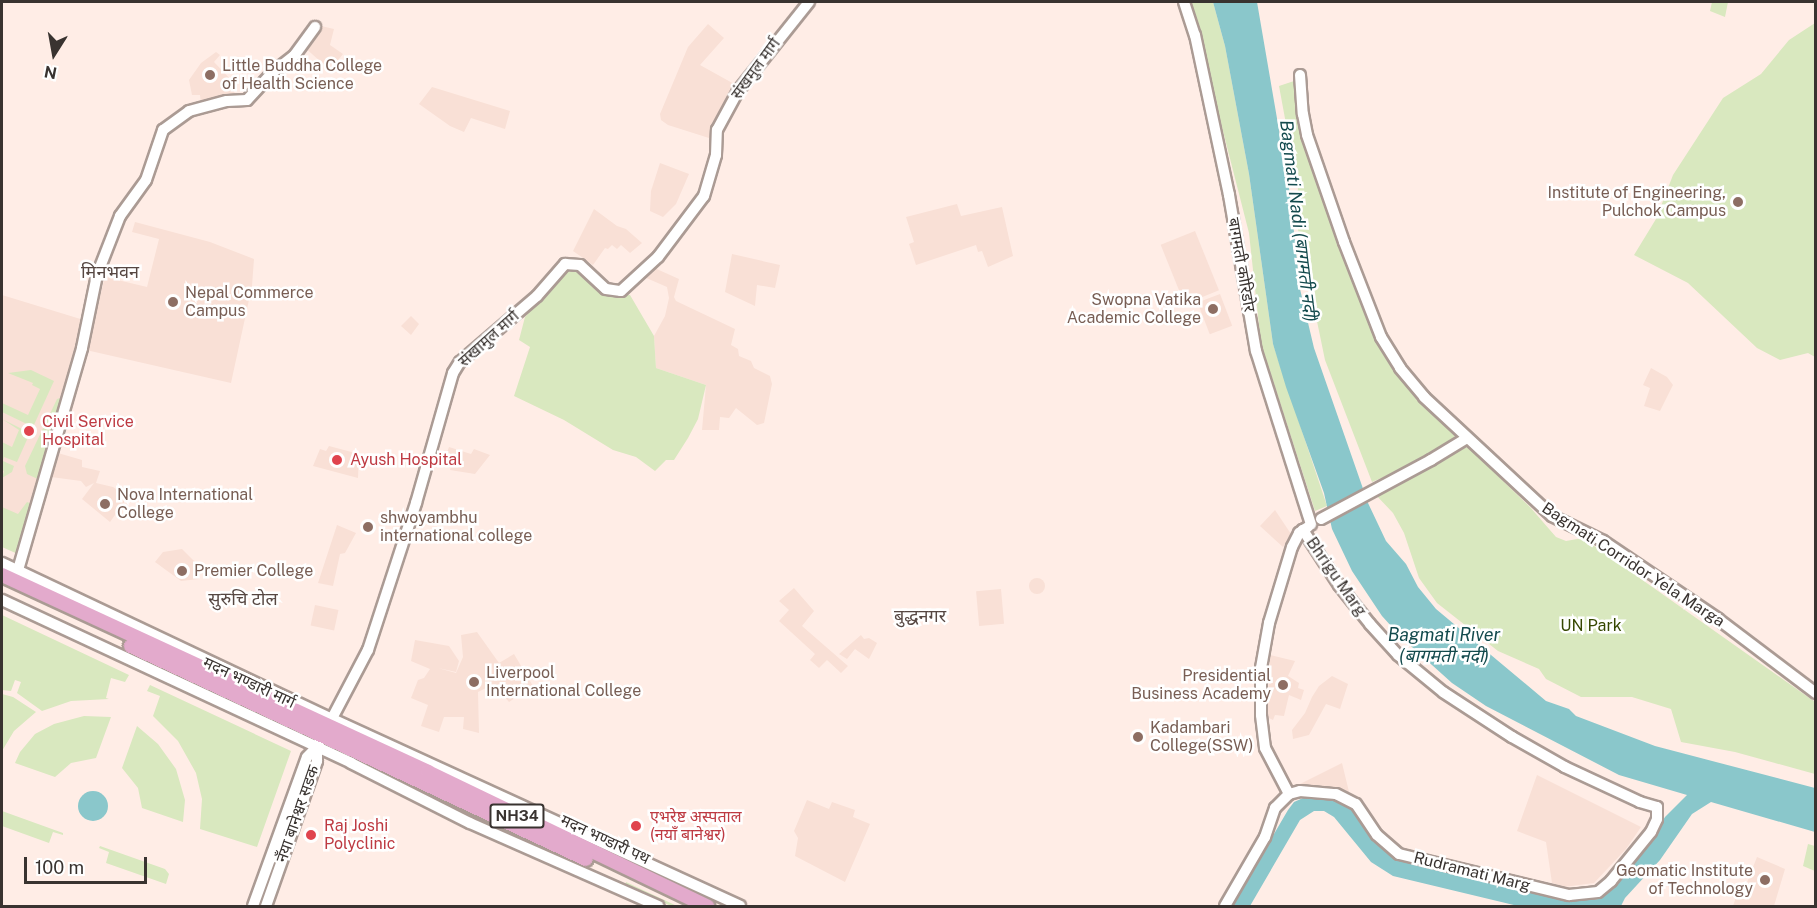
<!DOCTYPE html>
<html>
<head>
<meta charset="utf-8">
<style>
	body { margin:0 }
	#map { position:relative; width:1817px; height:908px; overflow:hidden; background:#ffede6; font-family:"Public Sans","Noto Sans Devanagari",sans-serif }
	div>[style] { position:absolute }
	.built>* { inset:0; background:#f9e0d6; transform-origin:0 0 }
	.round { border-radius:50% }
	.green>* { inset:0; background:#d9e8bf }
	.water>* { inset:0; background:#8ac7cb }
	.roads { filter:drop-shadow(2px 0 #ab9b94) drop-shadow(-2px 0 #ab9b94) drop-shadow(0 2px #ab9b94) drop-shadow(0 -2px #ab9b94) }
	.tertiary>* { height:10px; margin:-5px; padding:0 5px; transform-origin:5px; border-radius:5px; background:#fff }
	.secondary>* { height:10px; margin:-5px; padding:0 5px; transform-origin:5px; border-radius:5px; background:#fff }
	.trunk>* { height:14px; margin:-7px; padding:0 7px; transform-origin:7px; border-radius:7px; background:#e3aacc }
	.dots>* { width:16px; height:16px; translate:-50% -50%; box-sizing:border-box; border:3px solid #fff; border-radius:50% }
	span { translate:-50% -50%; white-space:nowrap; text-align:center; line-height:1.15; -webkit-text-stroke:5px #fff; paint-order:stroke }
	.shield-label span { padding:2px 4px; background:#fff; border:2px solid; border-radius:4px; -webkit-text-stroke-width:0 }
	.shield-label { font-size:15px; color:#393330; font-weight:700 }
	.education-label { font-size:16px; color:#785e54 }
	.left { translate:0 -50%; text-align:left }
	.right { translate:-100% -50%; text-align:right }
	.street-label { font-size:16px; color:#393330 }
	.health-label { font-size:16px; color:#be3a42 }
	.park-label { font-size:16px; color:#354700 }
	.water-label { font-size:18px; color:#134a4d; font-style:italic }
	.neighbourhood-label { font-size:18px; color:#564742 }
	.frame { position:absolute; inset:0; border:3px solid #393330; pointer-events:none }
	.north { position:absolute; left:24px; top:24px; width:60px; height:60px; -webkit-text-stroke:4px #fff; paint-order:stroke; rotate:191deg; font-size:16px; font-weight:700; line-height:24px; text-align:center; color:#393330 }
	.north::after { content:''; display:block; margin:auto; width:21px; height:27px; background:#393330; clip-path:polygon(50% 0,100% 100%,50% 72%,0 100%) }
	.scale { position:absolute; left:24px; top:857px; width:123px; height:27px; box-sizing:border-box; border:3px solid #393330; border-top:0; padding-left:8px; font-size:18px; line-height:21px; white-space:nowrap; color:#393330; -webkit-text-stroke:4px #fff; paint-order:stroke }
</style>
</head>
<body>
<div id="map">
	<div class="built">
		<i style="clip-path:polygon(708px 24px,724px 38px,700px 65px,736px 85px,722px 108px,709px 138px,668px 125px,661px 120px,660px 114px,688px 47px)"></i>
		<i style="clip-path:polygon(317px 25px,334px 29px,330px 45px,343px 54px,330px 70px,303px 46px)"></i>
		<i style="clip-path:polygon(216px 52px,220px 55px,214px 62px,235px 84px,232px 87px,237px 98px,201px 104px,200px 95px,192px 95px,189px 80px,201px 63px)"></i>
		<i style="clip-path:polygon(432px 87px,510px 111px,505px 129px,471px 118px,464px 132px,450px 126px,419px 104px)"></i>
		<i style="clip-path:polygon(660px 163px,689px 174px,676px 204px,663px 217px,650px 211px,651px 191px)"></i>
		<i style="clip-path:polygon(957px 204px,961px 216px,1002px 207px,1013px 256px,988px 267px,982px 251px,978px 252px,976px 245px,916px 265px,909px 244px,914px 242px,906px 217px)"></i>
		<i style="clip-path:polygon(594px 209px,617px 226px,626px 229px,642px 243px,630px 253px,621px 245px,617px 249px,612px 245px,608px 249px,605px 248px,593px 265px,573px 251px)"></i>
		<i style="clip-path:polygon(135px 222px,210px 242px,254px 259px,252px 286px,231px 383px,86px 350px,105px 277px,147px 287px,159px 239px,132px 232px)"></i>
		<i style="left:1195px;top:231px;width:64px;height:37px;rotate:68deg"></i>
		<i style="clip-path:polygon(732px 254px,780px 265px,775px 288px,757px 285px,755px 306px,725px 292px)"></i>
		<i style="clip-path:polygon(650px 266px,679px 279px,674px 297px,676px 301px,735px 329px,731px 345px,738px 349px,739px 356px,751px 361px,754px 368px,770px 376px,772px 384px,764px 423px,757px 425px,736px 408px,729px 418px,720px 417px,719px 430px,702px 430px,706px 385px,656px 368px,654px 336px,665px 316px,669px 298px,667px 287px,644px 277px)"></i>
		<i style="left:1220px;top:294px;width:34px;height:24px;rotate:69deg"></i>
		<i style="clip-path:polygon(2px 295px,87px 321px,37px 502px,2px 547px)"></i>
		<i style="clip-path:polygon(411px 316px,419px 324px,411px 335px,401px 326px)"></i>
		<i style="clip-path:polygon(1651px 368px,1667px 377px,1673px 385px,1660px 411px,1644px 406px,1650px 388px,1643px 385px)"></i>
		<i style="clip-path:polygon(329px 446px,359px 454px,358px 478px,313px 466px,320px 449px,326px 451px)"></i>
		<i style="clip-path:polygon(449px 447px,471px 454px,474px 449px,490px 455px,475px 474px,450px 470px,451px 466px,443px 463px)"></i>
		<i style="clip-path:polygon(58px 453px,82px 460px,82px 467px,100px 471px,96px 483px,113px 487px,128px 497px,110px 522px,82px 499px,94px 483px,86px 487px,81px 481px,51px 477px)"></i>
		<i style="clip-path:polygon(1275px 510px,1291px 534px,1283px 547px,1260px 526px)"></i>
		<i style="clip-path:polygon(337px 525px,356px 533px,345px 553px,340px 554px,333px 586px,318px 583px)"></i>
		<i style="clip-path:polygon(182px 549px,196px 563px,199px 579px,181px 581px,155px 562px,163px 552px)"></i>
		<i class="round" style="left:1029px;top:578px;width:16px;height:16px"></i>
		<i style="clip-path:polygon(794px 588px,814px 611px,802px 626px,848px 666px,841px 673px,827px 660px,819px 668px,810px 660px,815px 654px,779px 621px,789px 610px,779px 601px)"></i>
		<i style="left:1001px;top:589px;width:35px;height:25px;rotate:85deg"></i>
		<i style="left:315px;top:605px;width:24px;height:21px;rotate:12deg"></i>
		<i style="clip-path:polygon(477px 632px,499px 663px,514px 654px,533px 686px,509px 702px,494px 684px,478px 692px,479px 733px,463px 729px,464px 717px,444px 717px,439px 732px,421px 726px,428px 705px,411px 698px,418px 680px,424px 678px,430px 669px,411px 661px,415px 640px,449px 646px,459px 661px,456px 672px,438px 668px,456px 673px,463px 657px,461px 635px)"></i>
		<i style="clip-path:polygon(861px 635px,864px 639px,869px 638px,877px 643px,869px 659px,855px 649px,847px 659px,839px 654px)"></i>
		<i style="clip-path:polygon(1270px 655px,1295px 661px,1288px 676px,1299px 683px,1298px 688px,1304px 690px,1301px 700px,1289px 695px,1284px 716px,1275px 715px,1273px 720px,1267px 717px)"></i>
		<i style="clip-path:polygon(1332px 676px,1348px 684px,1340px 709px,1326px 704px,1309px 735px,1293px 739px,1292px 730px,1305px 713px,1312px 697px,1319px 686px)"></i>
		<i style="clip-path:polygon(1342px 763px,1350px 796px,1325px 787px,1302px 788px,1298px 785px)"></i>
		<i style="clip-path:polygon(1537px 775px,1641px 827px,1626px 849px,1594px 883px,1564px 887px,1552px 883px,1546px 842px,1517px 831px)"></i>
		<i style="clip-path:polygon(807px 800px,829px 809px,832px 802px,855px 810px,853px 817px,870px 824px,845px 882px,795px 856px,798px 838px,794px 831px)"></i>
		<i style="clip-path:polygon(1757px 857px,1785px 869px,1774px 906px,1733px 906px,1741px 883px,1746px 885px)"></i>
	</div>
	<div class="green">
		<i style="clip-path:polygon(1190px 2px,1213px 2px,1225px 46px,1249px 174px,1273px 344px,1327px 506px,1315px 511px,1261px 344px,1249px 233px)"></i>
		<i style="clip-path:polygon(1712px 2px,1728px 2px,1725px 17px,1710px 11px)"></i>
		<i style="clip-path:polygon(1815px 23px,1815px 357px,1808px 353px,1780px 360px,1757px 348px,1688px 283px,1634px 255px,1656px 219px,1673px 175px,1723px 98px,1761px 74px,1789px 40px)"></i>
		<i style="clip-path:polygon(1294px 81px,1300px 126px,1392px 364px,1455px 436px,1437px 454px,1372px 482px,1325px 360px,1294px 210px,1298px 189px,1279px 86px)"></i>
		<i style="clip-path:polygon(582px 271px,607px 295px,630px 295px,654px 336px,656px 368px,706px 385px,698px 419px,688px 438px,674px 460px,666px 460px,655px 471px,636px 457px,613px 450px,564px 420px,514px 396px,530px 347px,519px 340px,525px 317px,566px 272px)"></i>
		<i style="clip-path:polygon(31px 370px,54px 381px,33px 427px,2px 412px,2px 403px,28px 415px,40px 389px,32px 385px,33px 383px,8px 373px)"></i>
		<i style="clip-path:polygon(63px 397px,42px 481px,27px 474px,25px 466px,57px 399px)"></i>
		<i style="clip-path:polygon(2px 419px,30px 433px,17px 462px,4px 457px,3px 461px,14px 466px,12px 472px,2px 478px,4px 471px,2px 470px,2px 442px,12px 447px,19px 430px)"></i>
		<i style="clip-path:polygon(1468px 447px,1530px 507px,1556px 537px,1566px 541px,1583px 538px,1815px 702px,1815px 774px,1735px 752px,1681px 742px,1671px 709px,1632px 697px,1581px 697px,1546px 679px,1539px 669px,1498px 651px,1437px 603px,1419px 578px,1404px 533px,1393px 513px,1375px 494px,1405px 481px,1452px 452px)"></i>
		<i style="clip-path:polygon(27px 502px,35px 505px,20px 555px,2px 547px,2px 507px,18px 514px)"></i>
		<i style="clip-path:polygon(2px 615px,129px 675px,125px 682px,111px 678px,106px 698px,109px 699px,71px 701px,42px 711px,17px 693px,21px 682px,15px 680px,11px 691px,2px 690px)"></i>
		<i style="clip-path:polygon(150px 685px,291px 751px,257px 847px,200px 829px,202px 799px,196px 773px,178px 741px,153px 716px,160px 696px,147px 691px)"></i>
		<i style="clip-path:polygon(2px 694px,13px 697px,36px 712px,14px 731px,2px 751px)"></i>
		<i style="clip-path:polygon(84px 716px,111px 717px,96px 758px,71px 763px,55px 777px,15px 763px,20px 752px,35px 734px,54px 724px)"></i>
		<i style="clip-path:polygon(137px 726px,158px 744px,176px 769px,185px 800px,183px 822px,142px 808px,138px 788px,122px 768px)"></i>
		<i style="clip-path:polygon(2px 811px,63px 833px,63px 835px,53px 832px,49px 843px,2px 826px)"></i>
		<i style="clip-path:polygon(1808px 844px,1815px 846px,1815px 871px,1803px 866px)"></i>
		<i style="clip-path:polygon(100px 846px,165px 869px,169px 874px,166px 884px,106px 863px,109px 852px,99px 848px)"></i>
		<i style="clip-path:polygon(626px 882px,677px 906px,671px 906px,625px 885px)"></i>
	</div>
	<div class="water">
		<i style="clip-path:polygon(1213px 2px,1257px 2px,1290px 194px,1300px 289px,1314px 348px,1368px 503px,1386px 541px,1406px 564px,1418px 587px,1436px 609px,1546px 701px,1569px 709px,1576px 716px,1655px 746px,1815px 788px,1815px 832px,1711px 802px,1692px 814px,1660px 860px,1625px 898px,1621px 906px,1518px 906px,1393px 876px,1371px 862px,1334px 817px,1324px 811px,1314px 811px,1300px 820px,1250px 906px,1232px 906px,1288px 810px,1294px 802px,1303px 798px,1343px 801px,1355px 810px,1384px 849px,1403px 860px,1573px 901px,1599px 899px,1607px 894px,1606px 891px,1653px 837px,1665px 817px,1687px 795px,1619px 775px,1486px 706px,1452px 683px,1402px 638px,1382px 616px,1352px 571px,1332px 529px,1324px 493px,1286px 387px,1273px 344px,1249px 174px,1225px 46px)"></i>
		<i class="round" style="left:78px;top:791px;width:30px;height:30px"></i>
	</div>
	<div class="roads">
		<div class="tertiary">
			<i style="left:1431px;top:460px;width:42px;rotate:-31.4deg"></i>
			<i style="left:2px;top:563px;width:363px;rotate:25.3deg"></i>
			<i style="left:330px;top:718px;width:451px;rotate:24.6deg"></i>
			<i style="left:18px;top:570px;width:231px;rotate:-73.9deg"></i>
			<i style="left:82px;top:348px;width:75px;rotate:-78.4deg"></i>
			<i style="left:97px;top:275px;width:63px;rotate:-68.7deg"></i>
			<i style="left:120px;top:216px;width:44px;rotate:-54.2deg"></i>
			<i style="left:146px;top:180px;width:53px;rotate:-71.2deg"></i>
			<i style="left:163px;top:130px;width:32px;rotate:-36deg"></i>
			<i style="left:189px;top:111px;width:39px;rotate:-15deg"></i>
			<i style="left:227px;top:101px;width:20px;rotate:-3deg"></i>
			<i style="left:247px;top:100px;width:37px;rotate:-47deg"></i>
			<i style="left:272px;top:73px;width:28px;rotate:-38deg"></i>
			<i style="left:294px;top:56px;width:36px;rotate:-54deg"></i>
			<i style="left:2px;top:600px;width:385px;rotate:25deg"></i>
			<i style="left:351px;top:763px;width:133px;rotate:26.8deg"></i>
			<i style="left:470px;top:823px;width:206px;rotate:23.8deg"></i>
			<i style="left:1289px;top:794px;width:52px;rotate:-117.6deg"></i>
			<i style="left:1265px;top:748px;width:33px;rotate:-97deg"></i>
			<i style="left:1261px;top:715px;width:47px;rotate:-90deg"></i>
			<i style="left:1261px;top:668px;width:46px;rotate:-79.9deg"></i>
			<i style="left:1269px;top:623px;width:79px;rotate:-73.2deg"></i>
			<i style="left:1292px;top:547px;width:16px;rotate:-63deg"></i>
			<i style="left:1299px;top:533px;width:11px;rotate:-34deg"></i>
			<i style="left:1225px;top:906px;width:80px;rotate:-59.9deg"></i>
			<i style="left:1265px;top:837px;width:31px;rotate:-71deg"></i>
			<i style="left:1275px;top:808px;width:20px;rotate:-45deg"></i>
			<i style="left:1289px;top:794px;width:11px;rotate:-15deg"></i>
			<i style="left:1300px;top:791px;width:36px;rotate:5deg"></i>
			<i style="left:1336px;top:794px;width:22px;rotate:27deg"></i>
			<i style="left:1356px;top:804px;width:37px;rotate:56deg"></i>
			<i style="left:1377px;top:835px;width:29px;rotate:41deg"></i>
			<i style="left:1399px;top:854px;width:175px;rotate:13.6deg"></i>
			<i style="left:1569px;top:895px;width:29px;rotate:-6deg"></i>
			<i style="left:1598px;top:892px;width:17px;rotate:-40deg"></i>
			<i style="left:1611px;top:881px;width:63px;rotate:-50.8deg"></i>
			<i style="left:1651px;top:832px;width:14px;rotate:-65deg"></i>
			<i style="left:1657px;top:819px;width:12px;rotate:-90deg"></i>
			<i style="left:1657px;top:807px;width:18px;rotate:-164deg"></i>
			<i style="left:1640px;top:802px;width:83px;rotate:-155deg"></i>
			<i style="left:1565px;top:767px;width:61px;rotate:-150.5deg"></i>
			<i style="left:1512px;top:737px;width:82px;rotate:-146.9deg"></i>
			<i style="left:1443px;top:692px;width:58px;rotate:-140.6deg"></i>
			<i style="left:1398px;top:655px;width:42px;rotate:-132.1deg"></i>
			<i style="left:1370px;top:624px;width:50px;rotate:-128.5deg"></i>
			<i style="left:1339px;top:585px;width:66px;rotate:-123.2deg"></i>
		</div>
		<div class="secondary">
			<i style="left:1184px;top:2px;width:35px;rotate:72deg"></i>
			<i style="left:1195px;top:35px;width:164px;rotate:78deg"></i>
			<i style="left:1229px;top:195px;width:158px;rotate:80.2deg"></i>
			<i style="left:1256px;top:351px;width:182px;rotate:72.4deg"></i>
			<i style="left:1300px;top:75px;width:39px;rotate:86deg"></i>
			<i style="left:1303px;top:114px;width:21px;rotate:79deg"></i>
			<i style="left:1307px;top:135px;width:113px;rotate:70.9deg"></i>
			<i style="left:1344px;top:242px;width:102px;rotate:68.7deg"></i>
			<i style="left:1381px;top:337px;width:36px;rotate:58deg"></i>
			<i style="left:1400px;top:368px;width:38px;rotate:50deg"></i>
			<i style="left:1424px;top:397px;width:175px;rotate:42.9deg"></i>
			<i style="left:1552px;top:516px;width:57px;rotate:26.1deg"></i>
			<i style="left:1603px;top:541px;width:139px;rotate:34.1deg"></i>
			<i style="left:1718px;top:619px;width:123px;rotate:37.1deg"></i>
			<i style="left:1321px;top:519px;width:125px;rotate:-28.2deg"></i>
			<i style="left:253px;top:906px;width:158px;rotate:-70.1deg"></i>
			<i style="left:307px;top:757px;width:14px;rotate:-45deg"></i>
			<i style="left:317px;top:747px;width:110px;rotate:-62.3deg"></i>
			<i style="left:368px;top:650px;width:155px;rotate:-71.9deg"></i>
			<i style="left:416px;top:503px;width:135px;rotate:-74.1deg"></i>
			<i style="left:453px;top:373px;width:13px;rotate:-58deg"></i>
			<i style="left:460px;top:362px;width:101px;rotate:-40.6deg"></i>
			<i style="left:537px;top:296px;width:43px;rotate:-48.8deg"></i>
			<i style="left:565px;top:264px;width:15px;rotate:4deg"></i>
			<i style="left:580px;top:265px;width:35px;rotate:43deg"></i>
			<i style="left:606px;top:289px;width:15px;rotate:8deg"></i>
			<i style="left:621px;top:291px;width:50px;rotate:-42.6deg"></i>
			<i style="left:658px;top:257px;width:76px;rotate:-53deg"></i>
			<i style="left:704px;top:196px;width:43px;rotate:-73.7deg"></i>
			<i style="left:716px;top:155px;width:25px;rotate:-88deg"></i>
			<i style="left:717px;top:130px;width:44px;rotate:-61.7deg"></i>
			<i style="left:738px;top:91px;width:114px;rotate:-51.4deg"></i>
			<i style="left:266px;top:906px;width:154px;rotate:-70.6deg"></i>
			<i style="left:317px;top:761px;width:14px;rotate:-90deg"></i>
		</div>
		<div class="trunk">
			<i style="left:2px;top:575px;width:469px;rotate:24.8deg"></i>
			<i style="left:428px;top:772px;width:310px;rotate:25.7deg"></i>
			<i style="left:131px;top:646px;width:502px;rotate:25.09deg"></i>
		</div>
	</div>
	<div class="dots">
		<i style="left:210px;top:75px;background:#8d6e63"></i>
		<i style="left:1738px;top:202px;background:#8d6e63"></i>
		<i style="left:173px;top:302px;background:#8d6e63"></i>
		<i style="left:1213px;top:309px;background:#8d6e63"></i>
		<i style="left:29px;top:431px;background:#e0444e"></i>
		<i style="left:337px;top:460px;background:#e0444e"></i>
		<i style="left:105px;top:504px;background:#8d6e63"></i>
		<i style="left:368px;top:527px;background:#8d6e63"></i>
		<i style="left:182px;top:571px;background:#8d6e63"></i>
		<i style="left:474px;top:682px;background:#8d6e63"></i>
		<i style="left:1283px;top:685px;background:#8d6e63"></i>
		<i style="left:1138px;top:737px;background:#8d6e63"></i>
		<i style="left:636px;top:826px;background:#e0444e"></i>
		<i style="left:311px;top:835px;background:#e0444e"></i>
		<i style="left:1765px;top:880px;background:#8d6e63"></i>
	</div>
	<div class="shield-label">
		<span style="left:517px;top:816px">NH34</span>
	</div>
	<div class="education-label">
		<span class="left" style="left:222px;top:75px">Little Buddha College<br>of Health Science</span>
		<span class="right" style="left:1726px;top:202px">Institute of Engineering,<br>Pulchok Campus</span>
		<span class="left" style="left:185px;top:302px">Nepal Commerce<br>Campus</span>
		<span class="right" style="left:1201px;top:309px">Swopna Vatika<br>Academic College</span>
		<span class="left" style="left:117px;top:504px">Nova International<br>College</span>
		<span class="left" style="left:380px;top:527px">shwoyambhu<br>international college</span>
		<span class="left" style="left:194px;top:571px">Premier College</span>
		<span class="left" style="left:486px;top:682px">Liverpool<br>International College</span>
		<span class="right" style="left:1271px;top:685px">Presidential<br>Business Academy</span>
		<span class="left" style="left:1150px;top:737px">Kadambari<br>College(SSW)</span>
		<span class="right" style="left:1753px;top:880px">Geomatic Institute<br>of Technology</span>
	</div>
	<div class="street-label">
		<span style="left:756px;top:69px;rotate:-54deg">संखमुल मार्ग</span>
		<span style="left:1241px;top:265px;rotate:80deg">बागमती कोरिडोर</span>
		<span style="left:489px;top:339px;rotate:-42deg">संखामुल मार्ग</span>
		<span style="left:1633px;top:565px;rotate:33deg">Bagmati Corridor Yela Marga</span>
		<span style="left:1336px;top:577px;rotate:55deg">Bhrigu Marg</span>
		<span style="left:249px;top:683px;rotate:25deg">मदन भण्डारी मार्ग</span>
		<span style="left:298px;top:814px;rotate:-71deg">नँया बानेश्वर सडक</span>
		<span style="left:605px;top:840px;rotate:25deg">मदन भण्डारी पथ</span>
		<span style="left:1472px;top:872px;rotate:14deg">Rudramati Marg</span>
	</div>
	<div class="health-label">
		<span class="left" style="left:42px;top:431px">Civil Service<br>Hospital</span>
		<span class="left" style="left:350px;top:460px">Ayush Hospital</span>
		<span class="left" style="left:650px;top:826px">एभरेष्ट अस्पताल<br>(नयाँ बानेश्वर)</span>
		<span class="left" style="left:324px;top:835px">Raj Joshi<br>Polyclinic</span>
	</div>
	<div class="park-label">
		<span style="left:1591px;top:626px">UN Park</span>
	</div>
	<div class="water-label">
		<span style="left:1298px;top:221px;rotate:83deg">Bagmati Nadi (बागमती नदी)</span>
		<span style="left:1444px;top:646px">Bagmati River<br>(बागमती नदी)</span>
	</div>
	<div class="neighbourhood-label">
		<span style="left:110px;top:272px">मिनभवन</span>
		<span style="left:243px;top:599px">सुरुचि टोल</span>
		<span style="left:920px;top:616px">बुद्धनगर</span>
	</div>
	<div class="frame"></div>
	<div class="north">N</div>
	<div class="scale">100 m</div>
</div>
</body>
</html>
